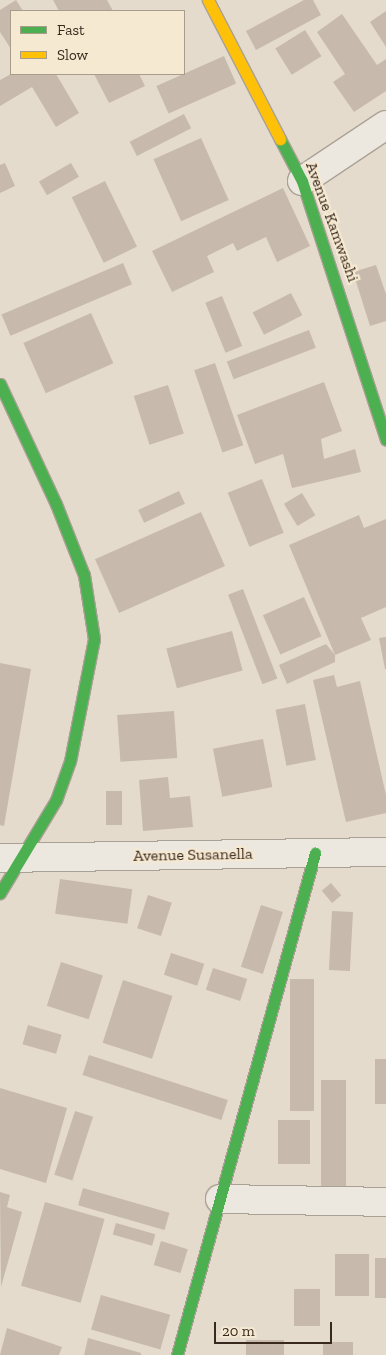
<!DOCTYPE html>
<html>
<head>
<meta charset="utf-8">
<style>
	body { margin:0 }
	#map { position:relative; width:386px; height:1355px; overflow:hidden; background:#e4dbcc; font-family:"Zilla Slab",serif }
	div>[style] { position:absolute }
	.building>* { inset:0; background:#c8b9ad; transform-origin:0 0 }
	.roads { filter:drop-shadow(1px 0 #aaa196) drop-shadow(-1px 0 #aaa196) drop-shadow(0 1px #aaa196) drop-shadow(0 -1px #aaa196) }
	.street>* { height:28px; margin:-14px; padding:0 14px; transform-origin:14px; border-radius:14px; background:#ece7df }
	.fast>* { height:11px; margin:-5.5px; padding:0 5.5px; transform-origin:5.5px; border-radius:5.5px; background:#4caf50 }
	.slow>* { height:11px; margin:-5.5px; padding:0 5.5px; transform-origin:5.5px; border-radius:5.5px; background:#ffc107 }
	span { translate:-50% -50%; white-space:nowrap; text-align:center; line-height:1.15; -webkit-text-stroke:4.5px #f6e9d2; paint-order:stroke }
	.street-label { font-size:16px; color:#39291d }
	.legend { position:absolute; left:10px; top:10px; width:175px; height:65px; box-sizing:border-box; background:#f6e9d2; border:1px solid #aa9c8a; margin:0; padding:6px 9px; list-style:none; font-size:15px; color:#39291d }
	.legend li { display:flex; align-items:center; gap:10px; height:25px }
	.legend b { width:25px; border:1px solid #aa9c8a }
	.scale { position:absolute; left:214px; top:1322px; width:118px; height:22px; box-sizing:border-box; border:2px solid #39291d; border-top:0; padding-left:6px; font-size:15px; line-height:18px; white-space:nowrap; color:#39291d; -webkit-text-stroke:4px #f6e9d2; paint-order:stroke }
</style>
</head>
<body>
<div id="map">
	<div class="building">
		<i style="clip-path:polygon(16px 0,23px 11px,11px 11px,11px 49px,0 32px,0 10px)"></i>
		<i style="clip-path:polygon(53px 0,107px 0,113px 11px,59px 11px)"></i>
		<i style="clip-path:polygon(304px 0,313px 0,321px 15px,256px 50px,246px 31px)"></i>
		<i style="clip-path:polygon(386px 11px,386px 47px,370px 22px)"></i>
		<i style="clip-path:polygon(342px 14px,377px 65px,386px 59px,386px 91px,354px 112px,333px 82px,345px 74px,317px 32px)"></i>
		<i style="left:305px;top:30px;width:31px;height:35px;rotate:58deg"></i>
		<i style="left:224px;top:56px;width:30px;height:74px;rotate:66deg"></i>
		<i style="clip-path:polygon(11px 74px,56px 74px,79px 113px,56px 127px,32px 87px,0 106px,0 80px)"></i>
		<i style="clip-path:polygon(94px 74px,139px 74px,145px 86px,109px 103px)"></i>
		<i style="left:184px;top:114px;width:16px;height:61px;rotate:63deg"></i>
		<i style="left:201px;top:138px;width:68px;height:52px;rotate:66deg"></i>
		<i style="clip-path:polygon(5px 163px,15px 186px,0 193px,0 165px)"></i>
		<i style="left:71px;top:163px;width:16px;height:37px;rotate:60deg"></i>
		<i style="left:105px;top:181px;width:73px;height:37px;rotate:64deg"></i>
		<i style="clip-path:polygon(283px 188px,310px 246px,277px 262px,266px 237px,237px 251px,233px 243px,207px 256px,214px 272px,172px 292px,152px 251px)"></i>
		<i style="left:123px;top:263px;width:23px;height:132px;rotate:67deg"></i>
		<i style="clip-path:polygon(376px 265px,386px 294px,386px 321px,370px 326px,353px 272px)"></i>
		<i style="left:291px;top:293px;width:25px;height:43px;rotate:63deg"></i>
		<i style="left:222px;top:296px;width:54px;height:18px;rotate:68deg"></i>
		<i style="left:91px;top:313px;width:55px;height:74px;rotate:66deg"></i>
		<i style="left:309px;top:330px;width:19px;height:88px;rotate:69deg"></i>
		<i style="left:215px;top:363px;width:87px;height:22px;rotate:71deg"></i>
		<i style="clip-path:polygon(324px 382px,342px 431px,321px 439px,324px 459px,355px 449px,361px 472px,292px 488px,283px 454px,255px 464px,237px 415px)"></i>
		<i style="left:168px;top:385px;width:51px;height:36px;rotate:72deg"></i>
		<i style="left:262px;top:479px;width:58px;height:37px;rotate:68deg"></i>
		<i style="left:179px;top:491px;width:14px;height:45px;rotate:65deg"></i>
		<i style="left:302px;top:493px;width:26px;height:21px;rotate:59deg"></i>
		<i style="left:201px;top:512px;width:59px;height:116px;rotate:66deg"></i>
		<i style="clip-path:polygon(359px 515px,364px 528px,386px 519px,386px 607px,361px 618px,371px 640px,335px 655px,289px 545px)"></i>
		<i style="left:243px;top:589px;width:96px;height:16px;rotate:69deg"></i>
		<i style="left:304px;top:597px;width:43px;height:45px;rotate:66deg"></i>
		<i style="left:232px;top:631px;width:41px;height:68px;rotate:75deg"></i>
		<i style="clip-path:polygon(386px 637px,386px 669px,385px 669px,379px 638px)"></i>
		<i style="clip-path:polygon(326px 644px,335px 655px,335px 662px,287px 684px,279px 665px)"></i>
		<i style="clip-path:polygon(0 663px,31px 669px,4px 826px,0 825px)"></i>
		<i style="clip-path:polygon(334px 675px,337px 687px,360px 681px,386px 795px,386px 813px,346px 822px,313px 680px)"></i>
		<i style="left:305px;top:704px;width:57px;height:30px;rotate:79deg"></i>
		<i style="left:174px;top:711px;width:47px;height:57px;rotate:86deg"></i>
		<i style="left:263px;top:739px;width:49px;height:51px;rotate:79deg"></i>
		<i style="clip-path:polygon(168px 777px,170px 798px,190px 796px,193px 827px,143px 831px,139px 780px)"></i>
		<i style="left:106px;top:791px;width:16px;height:34px"></i>
		<i style="left:60px;top:879px;width:73px;height:35px;rotate:8deg"></i>
		<i style="left:331px;top:883px;width:16px;height:12px;rotate:50deg"></i>
		<i style="left:148px;top:895px;width:25px;height:35px;rotate:18deg"></i>
		<i style="left:261px;top:905px;width:23px;height:65px;rotate:18deg"></i>
		<i style="left:332px;top:911px;width:21px;height:59px;rotate:3deg"></i>
		<i style="left:171px;top:953px;width:35px;height:23px;rotate:18deg"></i>
		<i style="left:61px;top:962px;width:44px;height:46px;rotate:18deg"></i>
		<i style="left:213px;top:968px;width:36px;height:23px;rotate:18deg"></i>
		<i style="left:290px;top:979px;width:24px;height:132px"></i>
		<i style="left:123px;top:980px;width:52px;height:66px;rotate:18deg"></i>
		<i style="left:28px;top:1025px;width:35px;height:20px;rotate:16deg"></i>
		<i style="left:89px;top:1055px;width:146px;height:21px;rotate:18deg"></i>
		<i style="left:375px;top:1059px;width:11px;height:45px"></i>
		<i style="left:321px;top:1080px;width:25px;height:107px"></i>
		<i style="clip-path:polygon(0 1088px,67px 1108px,46px 1183px,0 1169px)"></i>
		<i style="left:75px;top:1111px;width:19px;height:67px;rotate:18deg"></i>
		<i style="left:278px;top:1120px;width:32px;height:44px"></i>
		<i style="left:83px;top:1188px;width:90px;height:18px;rotate:16deg"></i>
		<i style="clip-path:polygon(0 1192px,10px 1195px,7px 1207px,22px 1212px,1px 1287px)"></i>
		<i style="left:45px;top:1202px;width:62px;height:87px;rotate:16deg"></i>
		<i style="left:116px;top:1223px;width:41px;height:12px;rotate:16deg"></i>
		<i style="left:161px;top:1241px;width:28px;height:25px;rotate:17deg"></i>
		<i style="left:335px;top:1254px;width:34px;height:42px"></i>
		<i style="left:375px;top:1258px;width:11px;height:40px"></i>
		<i style="left:294px;top:1289px;width:26px;height:37px"></i>
		<i style="left:101px;top:1295px;width:72px;height:36px;rotate:16deg"></i>
		<i style="clip-path:polygon(7px 1328px,62px 1347px,59px 1355px,0 1355px)"></i>
		<i style="clip-path:polygon(88px 1338px,141px 1353px,141px 1355px,84px 1355px)"></i>
		<i style="left:246px;top:1340px;width:38px;height:15px"></i>
		<i style="left:323px;top:1342px;width:30px;height:13px"></i>
	</div>
	<div class="roads">
		<div class="street">
			<i style="left:302px;top:181px;width:101px;rotate:-33.7deg"></i>
			<i style="left:0;top:858px;width:386px;rotate:-0.9deg"></i>
			<i style="left:220px;top:1199px;width:166px;rotate:1deg"></i>
		</div>
		<div class="fast">
			<i style="left:280px;top:139px;width:47px;rotate:62.4deg"></i>
			<i style="left:302px;top:181px;width:272px;rotate:72deg"></i>
			<i style="left:0;top:384px;width:132px;rotate:65deg"></i>
			<i style="left:56px;top:504px;width:76px;rotate:68.5deg"></i>
			<i style="left:84px;top:575px;width:65px;rotate:81.1deg"></i>
			<i style="left:94px;top:639px;width:124px;rotate:101.1deg"></i>
			<i style="left:70px;top:761px;width:41px;rotate:109.7deg"></i>
			<i style="left:56px;top:800px;width:109px;rotate:121.1deg"></i>
			<i style="left:177px;top:1355px;width:521px;rotate:-74.63deg"></i>
		</div>
		<div class="slow">
			<i style="left:208px;top:0;width:157px;rotate:62.6deg"></i>
		</div>
	</div>
	<div class="street-label">
		<span style="left:332px;top:222px;rotate:70deg">Avenue Kamwashi</span>
		<span style="left:193px;top:855px;rotate:-1deg">Avenue Susanella</span>
	</div>
	<ul class="legend">
	<li><b style="height:6px;background:#4caf50"></b>Fast</li>
	<li><b style="height:6px;background:#ffc107"></b>Slow</li>
	</ul>
	<div class="scale">20 m</div>
</div>
</body>
</html>
